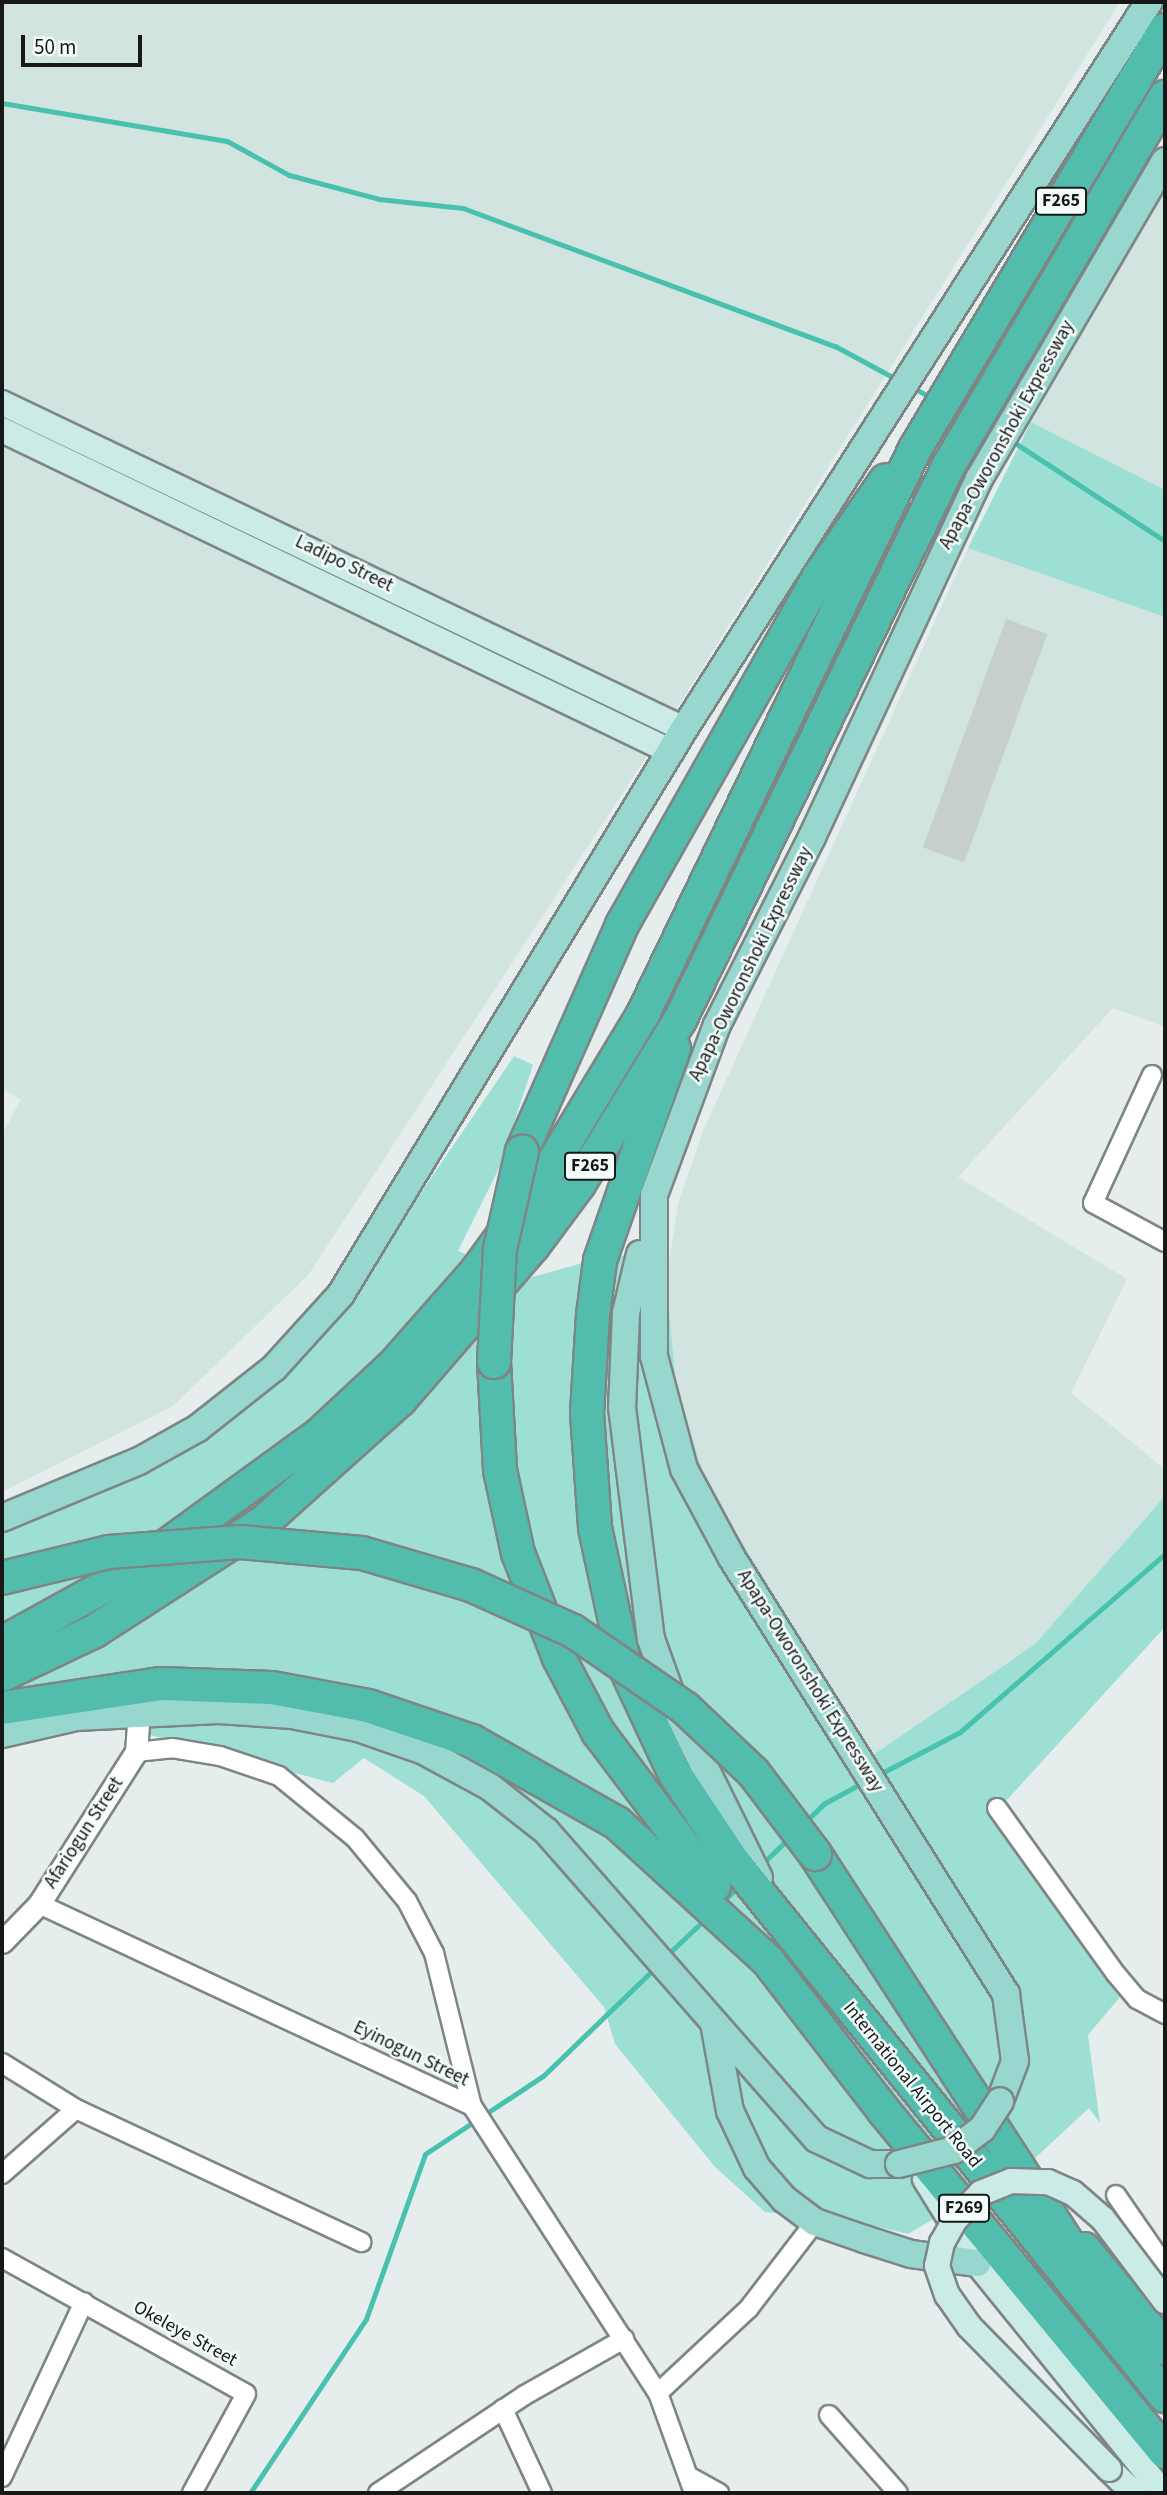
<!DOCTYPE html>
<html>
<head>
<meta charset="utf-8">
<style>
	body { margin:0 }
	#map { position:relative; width:1167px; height:2495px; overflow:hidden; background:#e5eeec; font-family:"Source Sans 3",sans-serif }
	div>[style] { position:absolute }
	.built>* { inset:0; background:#d2e4e0 }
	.green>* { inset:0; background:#9ddfd3 }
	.stream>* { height:5px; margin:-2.5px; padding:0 2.5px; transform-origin:2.5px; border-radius:2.5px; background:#49c1af }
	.building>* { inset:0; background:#c6cfcd; transform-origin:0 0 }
	.roads { filter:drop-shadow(2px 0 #7e8685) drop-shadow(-2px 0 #7e8685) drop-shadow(0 2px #7e8685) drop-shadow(0 -2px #7e8685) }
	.minor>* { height:18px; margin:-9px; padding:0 9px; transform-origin:9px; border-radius:9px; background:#fff }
	.tertiary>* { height:21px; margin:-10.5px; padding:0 10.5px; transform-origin:10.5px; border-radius:10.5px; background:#fff }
	.secondary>* { height:24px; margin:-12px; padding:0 12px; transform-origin:12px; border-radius:12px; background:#cbebe6 }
	.primary>* { height:26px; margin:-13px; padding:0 13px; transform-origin:13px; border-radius:13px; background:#98d7ce }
	.motorway>* { height:32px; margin:-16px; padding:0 16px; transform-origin:16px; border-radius:16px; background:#53bdad }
	.bridges { filter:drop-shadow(2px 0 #7e8685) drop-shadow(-2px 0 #7e8685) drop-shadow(0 2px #7e8685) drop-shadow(0 -2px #7e8685) }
	.secondary-bridge>* { height:24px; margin:-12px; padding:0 12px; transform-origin:12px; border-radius:12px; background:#cbebe6 }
	.primary-bridge>* { height:26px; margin:-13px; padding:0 13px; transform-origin:13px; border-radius:13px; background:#98d7ce }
	.motorway-bridge>* { height:32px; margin:-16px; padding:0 16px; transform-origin:16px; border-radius:16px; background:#53bdad }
	span { translate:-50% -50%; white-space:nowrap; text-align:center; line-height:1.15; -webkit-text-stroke:5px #f3fcfa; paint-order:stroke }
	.shield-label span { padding:2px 5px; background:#f3fcfa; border:2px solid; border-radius:5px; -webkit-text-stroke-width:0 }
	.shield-label { font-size:18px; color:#161918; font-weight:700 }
	.street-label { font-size:19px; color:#161918 }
	.frame { position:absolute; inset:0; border:4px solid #161918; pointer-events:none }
	.scale { position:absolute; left:21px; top:35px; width:121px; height:32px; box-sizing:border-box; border:4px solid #161918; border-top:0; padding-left:9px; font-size:21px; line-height:24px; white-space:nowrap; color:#161918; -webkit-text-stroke:5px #f3fcfa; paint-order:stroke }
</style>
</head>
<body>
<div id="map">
	<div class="built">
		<i style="clip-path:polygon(2px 2px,1120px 2px,643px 762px,309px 1274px,173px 1406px,2px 1492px,2px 1135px,21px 1099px,2px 1089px)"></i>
		<i style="clip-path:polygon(1165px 180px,1165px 490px,1031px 422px)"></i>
		<i style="clip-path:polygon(968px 548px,1165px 617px,1165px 1027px,1113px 1008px,958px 1177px,1127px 1279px,1071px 1393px,1165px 1469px,1165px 1496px,1035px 1644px,873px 1755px,707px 1486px,676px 1383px,666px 1281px,678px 1204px,703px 1131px)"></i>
	</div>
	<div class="green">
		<i style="clip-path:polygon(1031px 422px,1165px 490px,1165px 617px,968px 548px)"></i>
		<i style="clip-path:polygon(514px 1056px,533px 1065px,499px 1168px,458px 1251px,529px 1278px,618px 1253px,666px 1281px,676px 1383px,707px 1486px,873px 1755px,1035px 1644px,1165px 1496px,1165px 1627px,994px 1814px,1125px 1991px,1088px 2035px,1100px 2123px,1089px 2108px,1033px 2160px,908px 2234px,850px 2220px,765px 2212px,715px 2167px,615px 2044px,604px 2007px,424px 1796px,364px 1758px,333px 1783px,2px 1696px,2px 1528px,87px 1491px,338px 1315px)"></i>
	</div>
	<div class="stream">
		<i style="left:2px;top:103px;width:228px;rotate:9.6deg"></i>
		<i style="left:227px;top:141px;width:71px;rotate:28.7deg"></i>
		<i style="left:289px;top:175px;width:93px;rotate:14.9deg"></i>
		<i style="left:379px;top:199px;width:84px;rotate:6.1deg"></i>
		<i style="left:463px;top:208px;width:397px;rotate:20.4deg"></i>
		<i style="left:835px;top:346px;width:72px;rotate:28.4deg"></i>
		<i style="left:910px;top:386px;width:25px;rotate:29deg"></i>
		<i style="left:1012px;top:441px;width:183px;rotate:33.2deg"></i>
		<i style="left:876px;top:1776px;width:95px;rotate:-27.6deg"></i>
		<i style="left:960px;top:1732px;width:271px;rotate:-41deg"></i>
		<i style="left:803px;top:1824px;width:30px;rotate:-44deg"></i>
		<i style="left:825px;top:1803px;width:44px;rotate:-28.3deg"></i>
		<i style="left:761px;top:1865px;width:39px;rotate:-44deg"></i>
		<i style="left:720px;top:1904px;width:26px;rotate:-43deg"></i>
		<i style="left:665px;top:1957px;width:57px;rotate:-43.6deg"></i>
		<i style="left:250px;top:2493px;width:209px;rotate:-56.3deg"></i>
		<i style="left:366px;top:2319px;width:175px;rotate:-70.3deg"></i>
		<i style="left:425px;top:2154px;width:141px;rotate:-33.5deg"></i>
		<i style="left:543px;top:2076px;width:157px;rotate:-44deg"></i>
	</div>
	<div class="building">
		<i style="left:1006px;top:619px;width:44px;height:243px;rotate:20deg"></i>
	</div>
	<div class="roads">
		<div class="minor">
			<i style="left:1152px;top:1075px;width:141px;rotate:114.7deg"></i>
			<i style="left:1093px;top:1203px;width:82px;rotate:28.4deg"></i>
			<i style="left:136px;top:1752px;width:36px;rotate:-6deg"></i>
			<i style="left:172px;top:1748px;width:49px;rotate:9.5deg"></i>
			<i style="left:220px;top:1756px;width:62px;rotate:18.7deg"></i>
			<i style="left:279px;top:1776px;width:98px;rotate:39.2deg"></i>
			<i style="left:355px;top:1838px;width:82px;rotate:50.5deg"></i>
			<i style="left:407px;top:1901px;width:59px;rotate:62.6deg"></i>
			<i style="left:434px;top:1953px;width:158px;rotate:76.1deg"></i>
			<i style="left:997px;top:1808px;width:204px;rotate:54.4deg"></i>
			<i style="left:1116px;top:1974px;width:33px;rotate:50deg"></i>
			<i style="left:1137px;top:1999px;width:32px;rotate:28deg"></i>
			<i style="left:39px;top:1904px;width:478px;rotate:25deg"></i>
			<i style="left:472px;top:2106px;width:342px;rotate:57.1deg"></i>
			<i style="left:658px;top:2393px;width:106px;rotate:70.2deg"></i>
			<i style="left:2px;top:2063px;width:87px;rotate:31.9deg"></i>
			<i style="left:76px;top:2109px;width:315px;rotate:25deg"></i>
			<i style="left:2px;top:2174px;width:98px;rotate:-41.3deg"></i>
			<i style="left:1116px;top:2195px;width:86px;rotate:55.4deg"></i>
			<i style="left:2px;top:2258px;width:279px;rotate:29.1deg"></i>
			<i style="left:246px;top:2394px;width:113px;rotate:118.6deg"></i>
			<i style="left:658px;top:2393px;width:125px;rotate:-43deg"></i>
			<i style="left:749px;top:2308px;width:108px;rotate:-52.5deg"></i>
			<i style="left:503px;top:2409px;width:93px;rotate:65.1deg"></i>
			<i style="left:829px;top:2415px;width:104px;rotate:48.5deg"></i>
			<i style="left:2px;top:2477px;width:193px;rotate:-64.9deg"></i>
			<i style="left:692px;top:2478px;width:31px;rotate:29deg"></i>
			<i style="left:378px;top:2493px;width:177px;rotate:-33.7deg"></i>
			<i style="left:525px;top:2395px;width:114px;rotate:-29.5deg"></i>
		</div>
		<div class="tertiary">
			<i style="left:2px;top:1942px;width:53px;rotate:-45.8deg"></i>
			<i style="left:39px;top:1904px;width:180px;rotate:-57.5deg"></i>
			<i style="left:136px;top:1752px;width:41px;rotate:-85.8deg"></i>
		</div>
		<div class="secondary">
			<i style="left:2px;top:403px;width:756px;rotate:25.55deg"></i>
			<i style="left:2px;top:430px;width:743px;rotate:25.67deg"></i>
			<i style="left:925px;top:2179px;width:99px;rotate:58.2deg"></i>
			<i style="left:977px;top:2263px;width:296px;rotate:51deg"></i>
			<i style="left:1109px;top:2469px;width:35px;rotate:44deg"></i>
		</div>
		<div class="primary">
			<i style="left:640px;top:1254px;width:61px;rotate:103.3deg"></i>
			<i style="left:626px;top:1313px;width:94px;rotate:92.4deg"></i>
			<i style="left:622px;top:1407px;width:234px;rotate:82.9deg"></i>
			<i style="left:651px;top:1639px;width:74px;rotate:70.3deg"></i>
			<i style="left:676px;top:1709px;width:188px;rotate:63.8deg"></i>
			<i style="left:2px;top:1518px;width:148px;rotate:-22.6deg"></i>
			<i style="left:139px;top:1461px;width:68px;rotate:-29.2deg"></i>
			<i style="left:198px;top:1428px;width:97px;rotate:-38.3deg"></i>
			<i style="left:274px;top:1368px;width:100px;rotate:-47.8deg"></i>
			<i style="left:341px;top:1294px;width:661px;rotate:-58.74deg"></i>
			<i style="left:684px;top:729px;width:863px;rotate:-57.4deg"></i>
			<i style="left:2px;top:1734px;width:76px;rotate:-12.9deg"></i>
			<i style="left:76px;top:1717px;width:143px;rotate:-2.8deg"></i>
			<i style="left:219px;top:1710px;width:73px;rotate:3.9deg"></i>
			<i style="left:292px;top:1715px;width:67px;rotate:11.1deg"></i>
			<i style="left:358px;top:1728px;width:70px;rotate:19.2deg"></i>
			<i style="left:424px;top:1751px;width:75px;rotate:28.6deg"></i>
			<i style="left:490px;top:1787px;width:71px;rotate:38.2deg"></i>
			<i style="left:546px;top:1831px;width:410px;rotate:48.7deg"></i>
			<i style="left:817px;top:2139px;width:59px;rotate:25.3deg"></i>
			<i style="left:870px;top:2164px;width:29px"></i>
			<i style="left:714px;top:2023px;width:89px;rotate:79.7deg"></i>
			<i style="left:730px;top:2111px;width:63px;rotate:64.7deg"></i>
			<i style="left:757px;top:2168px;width:41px;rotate:48.9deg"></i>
			<i style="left:784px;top:2199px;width:39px;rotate:37deg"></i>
			<i style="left:815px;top:2222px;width:52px;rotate:19.1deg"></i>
			<i style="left:864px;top:2239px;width:49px;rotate:17.7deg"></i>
			<i style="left:911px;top:2254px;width:67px;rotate:7.8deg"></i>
			<i style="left:1000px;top:2101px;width:43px;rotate:-69.4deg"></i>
			<i style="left:1015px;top:2061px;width:68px;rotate:-97.7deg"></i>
			<i style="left:1006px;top:1994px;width:515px;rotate:-122.15deg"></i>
			<i style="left:732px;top:1558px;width:101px;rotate:-118.3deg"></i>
			<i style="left:684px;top:1469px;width:117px;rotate:-104.9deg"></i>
			<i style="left:654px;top:1356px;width:161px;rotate:-90deg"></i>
			<i style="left:654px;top:1195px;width:181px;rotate:-69.7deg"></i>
			<i style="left:717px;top:1025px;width:211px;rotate:-63.2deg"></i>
			<i style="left:812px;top:837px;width:395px;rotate:-65deg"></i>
			<i style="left:979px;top:479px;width:368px;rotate:-59.7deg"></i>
		</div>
		<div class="motorway">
			<i style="left:674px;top:1048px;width:225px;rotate:109.2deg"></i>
			<i style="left:600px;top:1261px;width:54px;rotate:97.4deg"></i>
			<i style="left:593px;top:1315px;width:98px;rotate:93.5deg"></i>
			<i style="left:587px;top:1413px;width:115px;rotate:86deg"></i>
			<i style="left:595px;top:1528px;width:142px;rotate:77.8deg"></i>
			<i style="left:625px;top:1667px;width:118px;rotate:65deg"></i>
			<i style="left:675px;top:1774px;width:105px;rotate:56.3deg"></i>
			<i style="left:733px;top:1861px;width:688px;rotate:51.08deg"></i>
			<i style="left:522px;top:1151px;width:247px;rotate:-66.1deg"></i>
			<i style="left:622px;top:925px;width:399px;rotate:-60.5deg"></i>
			<i style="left:818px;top:578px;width:119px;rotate:-55.2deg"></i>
			<i style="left:494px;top:1362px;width:108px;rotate:86.8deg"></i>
			<i style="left:500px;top:1470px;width:85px;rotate:77.8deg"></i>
			<i style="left:518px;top:1553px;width:113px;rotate:68.7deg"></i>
			<i style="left:559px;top:1658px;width:84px;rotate:62.2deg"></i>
			<i style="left:598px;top:1732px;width:193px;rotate:53deg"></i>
			<i style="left:2px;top:1643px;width:145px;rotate:-28.9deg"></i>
			<i style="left:129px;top:1573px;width:236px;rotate:-36deg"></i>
			<i style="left:320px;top:1434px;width:100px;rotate:-43deg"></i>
			<i style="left:393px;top:1366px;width:125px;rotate:-48.6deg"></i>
			<i style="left:476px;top:1272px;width:112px;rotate:-54deg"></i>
			<i style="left:542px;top:1181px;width:195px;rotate:-58.8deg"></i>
			<i style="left:643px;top:1014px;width:627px;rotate:-64.29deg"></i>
			<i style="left:915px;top:449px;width:488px;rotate:-59.2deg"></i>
			<i style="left:2px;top:1675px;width:101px;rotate:-25.3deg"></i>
			<i style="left:93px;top:1632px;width:205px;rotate:-32.8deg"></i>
			<i style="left:265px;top:1521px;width:181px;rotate:-41.9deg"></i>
			<i style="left:400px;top:1400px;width:203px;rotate:-49.2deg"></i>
			<i style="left:533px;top:1246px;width:77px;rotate:-53.4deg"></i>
			<i style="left:579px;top:1184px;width:193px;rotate:-58.4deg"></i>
			<i style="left:680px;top:1020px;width:617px;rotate:-64.14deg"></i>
			<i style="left:949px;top:465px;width:427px;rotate:-59.6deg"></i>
			<i style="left:2px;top:1708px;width:161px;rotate:-8.6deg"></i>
			<i style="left:161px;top:1684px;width:111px;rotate:2.1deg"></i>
			<i style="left:272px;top:1688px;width:98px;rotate:10.6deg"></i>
			<i style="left:368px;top:1706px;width:110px;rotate:18.6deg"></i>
			<i style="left:472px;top:1741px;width:167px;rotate:29.5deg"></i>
			<i style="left:617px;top:1823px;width:205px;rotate:42.4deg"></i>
			<i style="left:768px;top:1961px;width:188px;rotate:52.3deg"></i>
			<i style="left:883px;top:2110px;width:443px;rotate:50.5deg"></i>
			<i style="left:815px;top:1854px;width:503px;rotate:57deg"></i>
			<i style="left:1084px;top:2249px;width:128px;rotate:50.7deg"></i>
		</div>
	</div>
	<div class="bridges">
		<div class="secondary-bridge">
			<i style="left:1109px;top:2469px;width:200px;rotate:-134.4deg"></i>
			<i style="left:969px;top:2326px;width:38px;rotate:-125deg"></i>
			<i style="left:947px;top:2295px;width:31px;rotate:-109deg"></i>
			<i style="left:937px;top:2266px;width:24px;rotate:-78deg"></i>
			<i style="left:942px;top:2243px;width:25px;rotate:-61deg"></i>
			<i style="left:954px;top:2221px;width:39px;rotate:-46deg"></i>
			<i style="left:981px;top:2193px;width:32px;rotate:-22deg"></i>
			<i style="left:1011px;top:2181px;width:37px;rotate:2deg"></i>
			<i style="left:1048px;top:2182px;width:27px;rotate:24deg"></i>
			<i style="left:1073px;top:2193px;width:40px;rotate:41deg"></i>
			<i style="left:1103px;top:2219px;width:103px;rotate:52.9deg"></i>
		</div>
		<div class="primary-bridge">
			<i style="left:899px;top:2164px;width:57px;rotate:-14.3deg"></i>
			<i style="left:954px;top:2150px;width:35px;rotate:-37deg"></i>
			<i style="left:982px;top:2129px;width:33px;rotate:-57deg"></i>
		</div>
		<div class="motorway-bridge">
			<i style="left:494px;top:1362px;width:113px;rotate:-87deg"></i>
			<i style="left:500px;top:1249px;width:100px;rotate:-77.3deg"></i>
			<i style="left:2px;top:1578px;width:110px;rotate:-13.7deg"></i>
			<i style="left:109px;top:1552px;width:131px;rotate:-4.4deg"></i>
			<i style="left:240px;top:1542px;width:122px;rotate:5.2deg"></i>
			<i style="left:362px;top:1553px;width:114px;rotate:16.4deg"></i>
			<i style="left:471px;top:1585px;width:112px;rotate:24.3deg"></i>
			<i style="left:573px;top:1631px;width:136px;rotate:34.5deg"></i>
			<i style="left:685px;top:1708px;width:93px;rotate:43.3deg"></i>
			<i style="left:753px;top:1772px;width:103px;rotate:52.9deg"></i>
		</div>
	</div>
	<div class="shield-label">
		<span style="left:1061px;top:201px">F265</span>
		<span style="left:590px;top:1166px">F265</span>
		<span style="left:964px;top:2208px">F269</span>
	</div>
	<div class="street-label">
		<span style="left:1007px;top:435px;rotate:-61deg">Apapa-Oworonshoki Expressway</span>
		<span style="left:344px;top:564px;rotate:26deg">Ladipo Street</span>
		<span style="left:751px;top:964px;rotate:-64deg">Apapa-Oworonshoki Expressway</span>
		<span style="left:810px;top:1681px;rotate:58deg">Apapa-Oworonshoki Expressway</span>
		<span style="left:84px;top:1833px;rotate:-57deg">Afariogun Street</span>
		<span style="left:411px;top:2054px;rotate:26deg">Eyinogun Street</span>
		<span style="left:912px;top:2085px;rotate:51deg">International Airport Road</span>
		<span style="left:185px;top:2334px;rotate:29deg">Okeleye Street</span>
	</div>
	<div class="frame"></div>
	<div class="scale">50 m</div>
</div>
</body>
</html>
